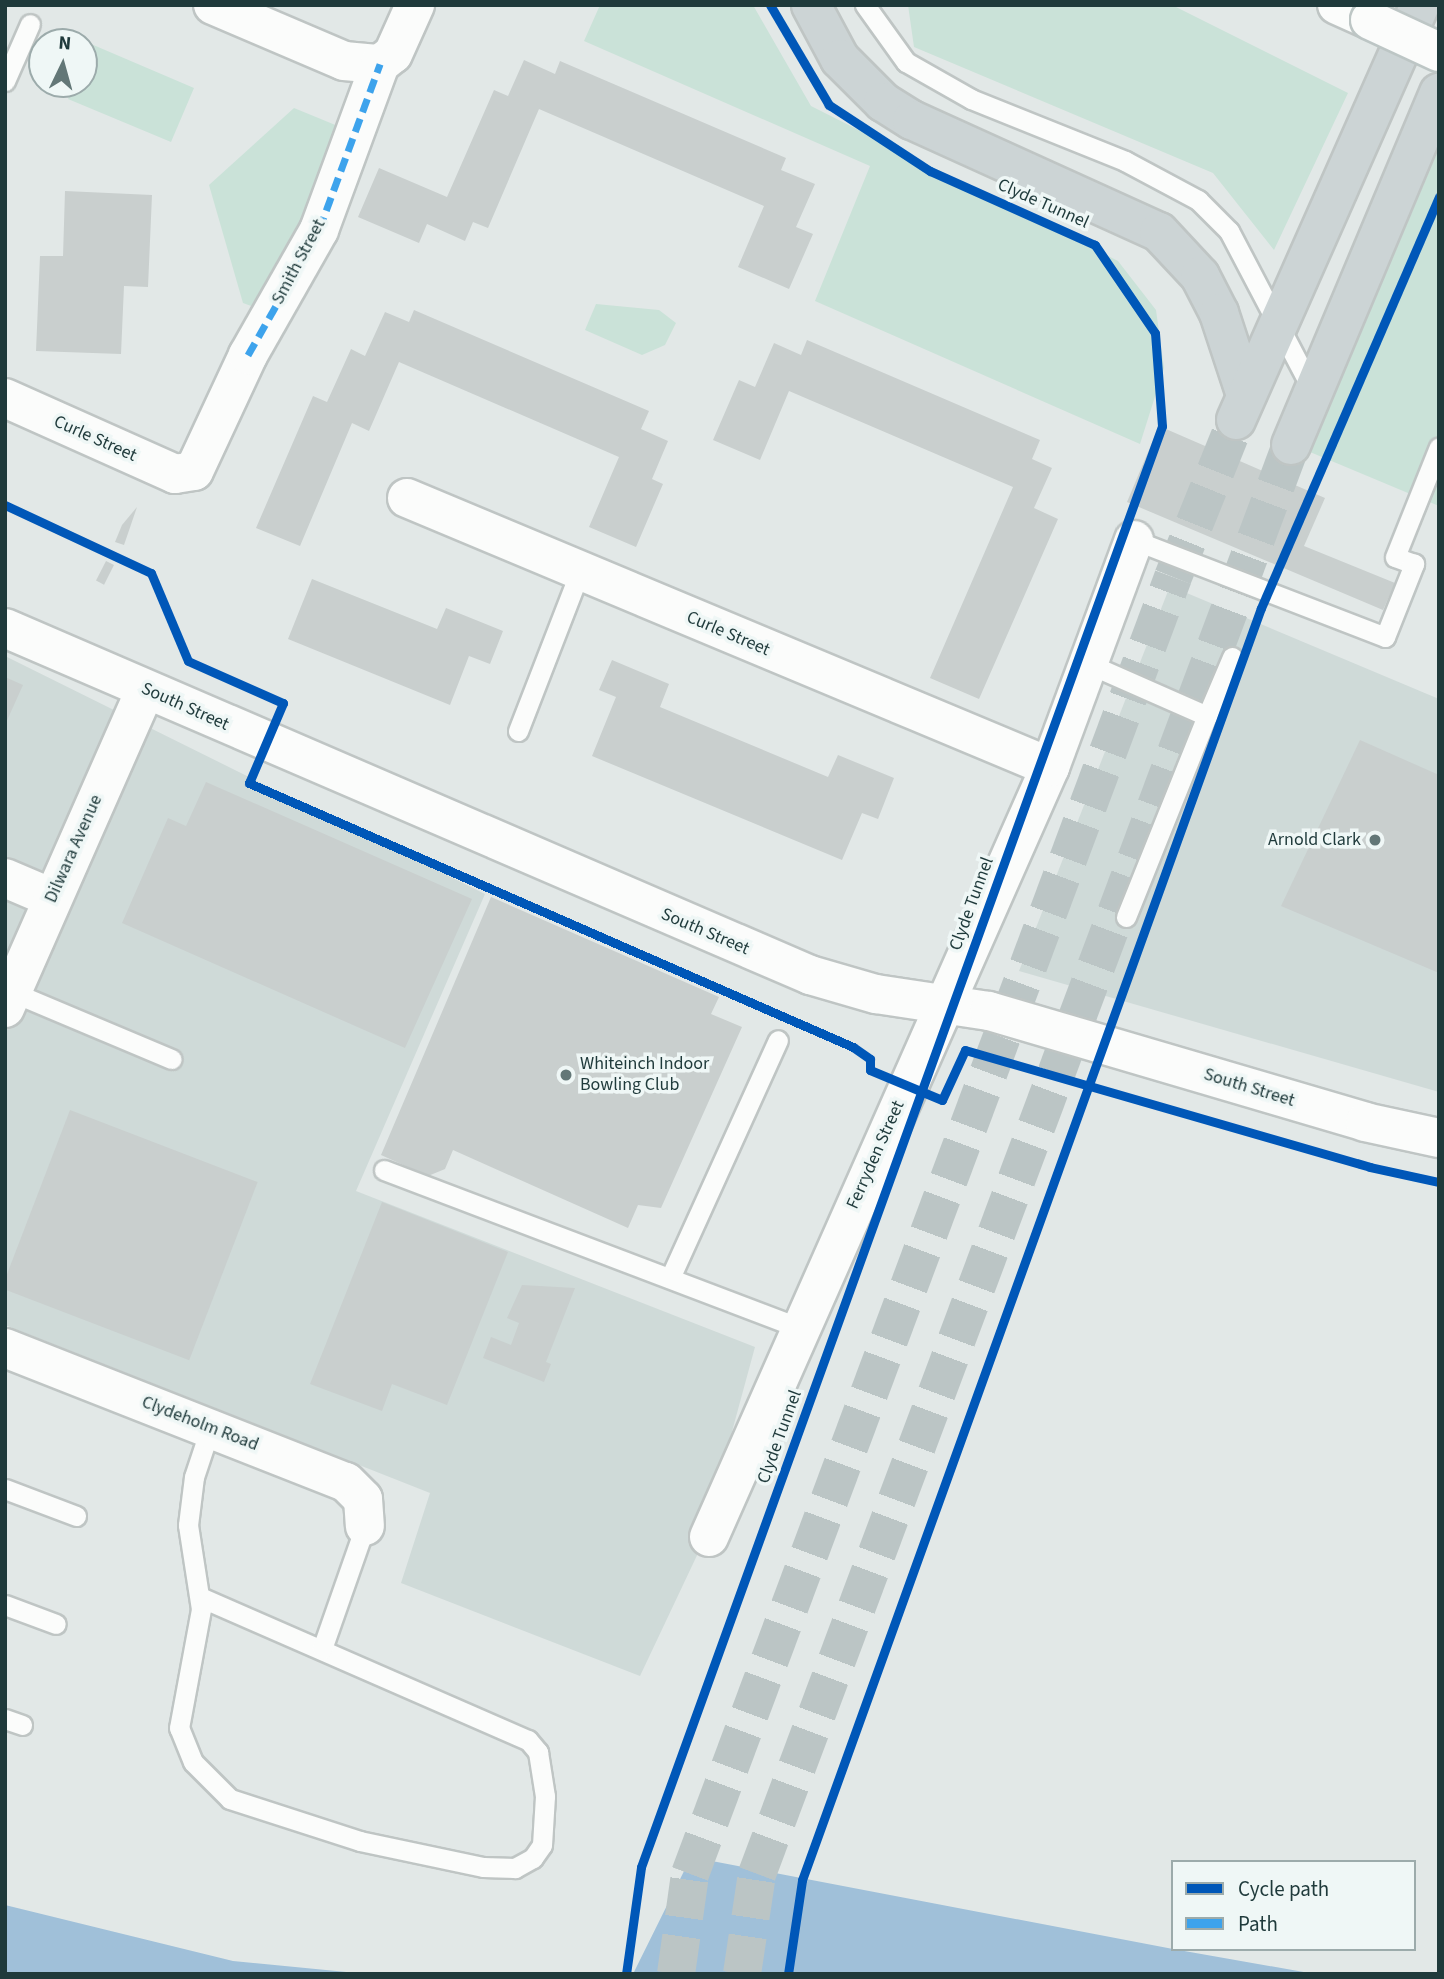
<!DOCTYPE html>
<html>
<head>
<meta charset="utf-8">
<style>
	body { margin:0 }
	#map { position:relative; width:1444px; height:1979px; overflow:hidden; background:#e2e8e7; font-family:"Source Sans 3",sans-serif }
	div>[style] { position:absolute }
	.built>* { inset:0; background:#cfdad8 }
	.green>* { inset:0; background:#cae2d8 }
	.water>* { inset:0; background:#a0c0d9 }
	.building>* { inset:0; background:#c9cfce; transform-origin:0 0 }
	.primary-tunnel>* { height:38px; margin-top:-19px; transform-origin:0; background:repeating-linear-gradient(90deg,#bbc5c5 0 38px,transparent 0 57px) }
	.roads { filter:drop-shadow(2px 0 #bfc5c4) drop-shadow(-2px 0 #bfc5c4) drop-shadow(0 2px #bfc5c4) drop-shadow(0 -2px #bfc5c4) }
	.lane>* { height:19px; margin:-9.5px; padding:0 9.5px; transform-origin:9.5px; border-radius:9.5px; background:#fbfcfb }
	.street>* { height:38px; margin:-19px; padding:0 19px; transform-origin:19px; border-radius:19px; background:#fbfcfb }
	.secondary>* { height:38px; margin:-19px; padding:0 19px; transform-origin:19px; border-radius:19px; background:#fbfcfb }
	.primary>* { height:38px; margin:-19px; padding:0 19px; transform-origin:19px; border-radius:19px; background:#ccd4d5 }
	.bridges { filter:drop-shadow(2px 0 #bdc6c5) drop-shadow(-2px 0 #bdc6c5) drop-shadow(0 2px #bdc6c5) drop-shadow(0 -2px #bdc6c5) }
	.secondary-bridge>* { height:38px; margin:-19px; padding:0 19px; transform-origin:19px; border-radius:19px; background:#fbfcfb }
	.quiet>* { height:7px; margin-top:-3.5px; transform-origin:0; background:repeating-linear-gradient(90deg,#3da3ec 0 14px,transparent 0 21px) }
	.cycleway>* { height:9px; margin:-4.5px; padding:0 4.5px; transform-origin:4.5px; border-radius:4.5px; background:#0057b8 }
	.dots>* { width:19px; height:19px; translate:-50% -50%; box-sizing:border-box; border:4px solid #eff7f6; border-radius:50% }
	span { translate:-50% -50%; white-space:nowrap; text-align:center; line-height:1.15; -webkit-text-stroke:7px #eff7f6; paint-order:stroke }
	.street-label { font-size:18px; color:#1f3a3b }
	.poi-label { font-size:18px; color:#1f3a3b }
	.right { translate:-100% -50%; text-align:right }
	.left { translate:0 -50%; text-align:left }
	.frame { position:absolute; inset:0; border:7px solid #1f3a3b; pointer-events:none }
	.legend { position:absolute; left:1171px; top:1860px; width:245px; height:91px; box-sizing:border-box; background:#eff7f6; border:2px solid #9cabab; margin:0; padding:9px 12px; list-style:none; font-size:21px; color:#1f3a3b }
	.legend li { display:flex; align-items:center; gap:14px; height:35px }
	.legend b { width:35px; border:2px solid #9cabab }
	.north { position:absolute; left:28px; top:28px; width:70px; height:70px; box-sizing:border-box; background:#eff7f6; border:2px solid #9cabab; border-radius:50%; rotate:5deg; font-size:19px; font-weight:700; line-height:28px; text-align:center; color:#1f3a3b }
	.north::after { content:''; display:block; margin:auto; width:24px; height:32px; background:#637777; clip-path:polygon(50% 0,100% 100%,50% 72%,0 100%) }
</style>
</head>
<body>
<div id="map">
	<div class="built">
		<i style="clip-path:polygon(1170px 586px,1439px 699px,1439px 1092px,1019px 971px)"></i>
		<i style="clip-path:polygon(5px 656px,485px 894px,356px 1191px,755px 1347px,700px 1549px,640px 1676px,401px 1583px,430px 1493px,5px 1325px)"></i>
	</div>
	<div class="green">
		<i style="clip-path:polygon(600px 5px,753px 5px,811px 106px,1118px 261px,1156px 310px,1164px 368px,1140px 444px,815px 301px,870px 166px,584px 41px)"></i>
		<i style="clip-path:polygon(908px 5px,1172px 5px,1348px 93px,1274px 250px,1213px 173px,914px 47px)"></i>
		<i style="clip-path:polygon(91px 44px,194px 88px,171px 142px,68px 99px,75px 84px,84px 84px)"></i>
		<i style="clip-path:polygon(294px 108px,350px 131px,273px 314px,243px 303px,209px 185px)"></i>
		<i style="clip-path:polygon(1439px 148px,1439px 506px,1310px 452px)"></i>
		<i style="clip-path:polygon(596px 304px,659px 310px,676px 323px,665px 345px,642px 355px,585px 330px)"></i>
	</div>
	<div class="water">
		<i style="clip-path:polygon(691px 1857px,1173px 1949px,1315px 1974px,633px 1974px)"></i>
		<i style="clip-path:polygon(5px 1905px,233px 1961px,367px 1974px,5px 1974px)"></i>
	</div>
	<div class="building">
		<i style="clip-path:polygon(524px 60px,555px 74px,560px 61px,786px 158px,781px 170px,815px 184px,796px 227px,813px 234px,789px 289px,738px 267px,764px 206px,539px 109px,488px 228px,473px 222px,465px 241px,427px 224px,419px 243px,358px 217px,379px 168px,447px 197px,494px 90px,508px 96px)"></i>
		<i style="clip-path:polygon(65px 191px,152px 195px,148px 287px,124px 286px,121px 354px,36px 351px,40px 256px,63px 256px)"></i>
		<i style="clip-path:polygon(414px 310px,649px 411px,641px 429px,668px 441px,652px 479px,663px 484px,636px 547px,589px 527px,619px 457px,399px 362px,369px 431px,352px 423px,300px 546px,256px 528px,313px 396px,327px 402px,351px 349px,365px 356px,385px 312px,409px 322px)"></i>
		<i style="clip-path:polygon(807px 340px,1040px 440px,1032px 459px,1052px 468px,1034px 508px,1058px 519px,979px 699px,930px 678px,1013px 487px,789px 391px,760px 460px,713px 440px,739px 380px,755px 387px,774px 343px,801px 355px)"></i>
		<i style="clip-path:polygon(1159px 426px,1325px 498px,1304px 546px,1395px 583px,1383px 610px,1127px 502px)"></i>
		<i style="clip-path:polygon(137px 507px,124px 545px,115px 542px,122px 525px)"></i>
		<i style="left:106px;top:561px;width:9px;height:22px;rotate:27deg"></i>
		<i style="clip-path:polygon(312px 579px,437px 629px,446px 608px,503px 631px,490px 664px,469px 656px,450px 705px,288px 639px)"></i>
		<i style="clip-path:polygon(612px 660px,669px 684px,660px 707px,828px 777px,838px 755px,894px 778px,878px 819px,862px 813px,842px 860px,592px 756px,616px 697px,599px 690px)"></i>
		<i style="clip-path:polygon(5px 677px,23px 685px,5px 725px)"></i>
		<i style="clip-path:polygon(1360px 740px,1439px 775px,1439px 973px,1281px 906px)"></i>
		<i style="clip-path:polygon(206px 782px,472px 899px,405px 1048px,122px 923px,168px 818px,186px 826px)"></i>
		<i style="clip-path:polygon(491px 897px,719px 997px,711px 1014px,742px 1027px,661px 1208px,638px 1205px,628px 1228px,453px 1150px,445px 1169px,428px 1176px,381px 1155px)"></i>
		<i style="left:70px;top:1110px;width:201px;height:191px;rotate:21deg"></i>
		<i style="clip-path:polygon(382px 1202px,508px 1252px,447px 1405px,392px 1384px,382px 1411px,310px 1384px)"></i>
		<i style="clip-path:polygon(522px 1285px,575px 1288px,546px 1362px,551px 1364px,544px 1382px,483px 1358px,491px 1337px,511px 1345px,519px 1323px,507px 1318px)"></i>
	</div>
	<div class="primary-tunnel">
		<i style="left:676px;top:1974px;width:101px;rotate:-82deg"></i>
		<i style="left:690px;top:1874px;width:1384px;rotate:-69.57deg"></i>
		<i style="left:1173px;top:577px;width:169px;rotate:-68.1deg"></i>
		<i style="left:742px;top:1974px;width:101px;rotate:-81.5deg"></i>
		<i style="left:757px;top:1874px;width:1526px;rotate:-69.51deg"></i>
	</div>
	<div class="roads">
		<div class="lane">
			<i style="left:865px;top:5px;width:70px;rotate:54.3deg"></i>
			<i style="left:906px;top:62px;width:75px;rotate:29.6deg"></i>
			<i style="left:971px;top:99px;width:166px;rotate:21.9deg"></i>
			<i style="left:1125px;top:161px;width:83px;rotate:28.1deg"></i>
			<i style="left:1198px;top:200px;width:44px;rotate:45deg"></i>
			<i style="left:1229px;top:231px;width:178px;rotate:62.3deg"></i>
			<i style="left:5px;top:81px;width:62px;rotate:-66.3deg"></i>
			<i style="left:1134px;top:540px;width:269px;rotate:21.1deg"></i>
			<i style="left:1385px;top:637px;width:79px;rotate:-68.3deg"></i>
			<i style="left:1414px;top:564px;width:20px;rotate:-160deg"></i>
			<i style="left:1395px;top:557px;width:118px;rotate:-68.2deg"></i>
			<i style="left:1089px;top:664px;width:129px;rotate:23.8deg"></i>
			<i style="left:1207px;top:716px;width:64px;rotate:-67deg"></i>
			<i style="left:518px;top:731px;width:172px;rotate:-68.8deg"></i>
			<i style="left:1126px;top:917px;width:217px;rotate:-68.1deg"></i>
			<i style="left:12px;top:992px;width:173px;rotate:22.8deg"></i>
			<i style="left:384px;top:1170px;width:446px;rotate:20.8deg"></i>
			<i style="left:670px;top:1278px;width:261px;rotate:-65.6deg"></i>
			<i style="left:5px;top:1489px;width:76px;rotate:20.8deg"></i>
			<i style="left:200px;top:1597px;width:358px;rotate:23.6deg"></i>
			<i style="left:528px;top:1740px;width:16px;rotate:50deg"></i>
			<i style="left:538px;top:1752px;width:45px;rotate:81deg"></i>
			<i style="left:545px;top:1796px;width:49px;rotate:93.5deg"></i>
			<i style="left:542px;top:1845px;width:16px;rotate:125deg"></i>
			<i style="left:533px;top:1858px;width:21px;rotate:151deg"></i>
			<i style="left:515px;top:1868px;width:32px;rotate:-178deg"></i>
			<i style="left:483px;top:1867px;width:126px;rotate:-168.1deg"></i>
			<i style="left:360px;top:1841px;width:137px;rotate:-162.1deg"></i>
			<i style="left:230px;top:1799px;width:52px;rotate:-135deg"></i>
			<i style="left:193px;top:1762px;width:37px;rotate:-112deg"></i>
			<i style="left:179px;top:1728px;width:121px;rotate:-79.5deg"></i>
			<i style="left:201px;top:1609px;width:85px;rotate:-98.8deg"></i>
			<i style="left:188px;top:1525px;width:48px;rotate:-82.9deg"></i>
			<i style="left:194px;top:1477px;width:51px;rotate:-71.6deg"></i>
			<i style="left:5px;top:1605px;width:54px;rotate:20.4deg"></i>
			<i style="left:322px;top:1649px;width:130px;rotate:-70.7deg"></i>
			<i style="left:5px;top:1719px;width:18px;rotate:19deg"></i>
		</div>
		<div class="street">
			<i style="left:213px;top:5px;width:142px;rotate:23.1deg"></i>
			<i style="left:344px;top:61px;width:36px;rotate:5deg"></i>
			<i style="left:5px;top:398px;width:186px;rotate:24.1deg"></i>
			<i style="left:175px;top:474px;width:19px;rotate:-9deg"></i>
			<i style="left:194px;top:471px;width:128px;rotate:-65deg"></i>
			<i style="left:248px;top:355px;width:144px;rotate:-60.4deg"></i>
			<i style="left:319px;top:230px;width:177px;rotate:-69.8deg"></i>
			<i style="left:380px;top:64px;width:16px;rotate:-38deg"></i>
			<i style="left:393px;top:54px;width:54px;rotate:-65.8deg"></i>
			<i style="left:407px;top:498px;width:697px;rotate:22.7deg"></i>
			<i style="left:5px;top:878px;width:51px;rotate:23.1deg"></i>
			<i style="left:5px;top:1008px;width:347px;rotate:-66.2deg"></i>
			<i style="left:5px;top:1348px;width:366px;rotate:21.5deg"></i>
			<i style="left:346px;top:1482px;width:24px;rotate:45deg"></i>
			<i style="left:363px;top:1499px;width:27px;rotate:86deg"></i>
			<i style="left:709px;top:1537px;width:842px;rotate:-66.11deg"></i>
			<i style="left:1050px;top:767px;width:242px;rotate:-69.7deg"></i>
		</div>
		<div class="secondary">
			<i style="left:1337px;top:5px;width:36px;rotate:24deg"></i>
			<i style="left:5px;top:628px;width:877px;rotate:23.32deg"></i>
			<i style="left:810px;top:975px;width:69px;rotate:16.1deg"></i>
			<i style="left:876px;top:994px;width:114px;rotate:8.6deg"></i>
			<i style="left:989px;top:1011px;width:392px;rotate:16.4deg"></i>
			<i style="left:1365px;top:1122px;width:76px;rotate:12.2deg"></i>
		</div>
		<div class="primary">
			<i style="left:811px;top:5px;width:61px;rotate:61.8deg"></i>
			<i style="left:840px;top:59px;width:61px;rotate:45deg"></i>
			<i style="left:883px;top:102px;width:34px;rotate:32deg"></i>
			<i style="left:912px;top:120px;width:271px;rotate:24.4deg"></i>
			<i style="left:1159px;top:232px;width:60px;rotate:47deg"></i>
			<i style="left:1200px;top:276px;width:42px;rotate:62.8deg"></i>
			<i style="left:1219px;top:313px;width:83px;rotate:71.8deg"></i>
			<i style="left:1236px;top:420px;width:454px;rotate:-66.1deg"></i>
			<i style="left:1291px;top:445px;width:382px;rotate:-67.2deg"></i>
		</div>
	</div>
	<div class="bridges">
		<div class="secondary-bridge">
			<i style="left:1370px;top:20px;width:76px;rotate:24.9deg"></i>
		</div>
	</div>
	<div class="quiet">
		<i style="left:248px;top:355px;width:144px;rotate:-60.4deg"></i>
		<i style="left:319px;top:230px;width:177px;rotate:-69.8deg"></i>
	</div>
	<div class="cycleway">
		<i style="left:5px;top:505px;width:161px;rotate:25deg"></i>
		<i style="left:151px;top:573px;width:95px;rotate:67.2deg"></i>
		<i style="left:188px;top:661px;width:104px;rotate:23.9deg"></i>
		<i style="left:283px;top:703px;width:87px;rotate:113deg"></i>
		<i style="left:249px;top:783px;width:659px;rotate:23.61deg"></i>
		<i style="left:853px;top:1047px;width:21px;rotate:35deg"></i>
		<i style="left:870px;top:1059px;width:11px;rotate:90deg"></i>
		<i style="left:870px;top:1070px;width:78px;rotate:22.6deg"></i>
		<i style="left:942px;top:1100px;width:55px;rotate:-65.3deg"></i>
		<i style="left:965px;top:1050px;width:422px;rotate:16.1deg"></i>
		<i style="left:1370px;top:1167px;width:71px;rotate:12.3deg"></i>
		<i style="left:626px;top:1974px;width:108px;rotate:-82deg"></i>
		<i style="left:641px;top:1867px;width:1532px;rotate:-70.12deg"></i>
		<i style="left:1162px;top:426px;width:93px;rotate:-94.3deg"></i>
		<i style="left:1155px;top:333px;width:107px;rotate:-124.3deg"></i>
		<i style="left:1095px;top:245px;width:181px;rotate:-155.8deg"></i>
		<i style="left:930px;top:171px;width:121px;rotate:-146.8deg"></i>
		<i style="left:829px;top:105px;width:116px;rotate:-120.5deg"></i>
		<i style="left:788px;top:1974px;width:95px;rotate:-81.5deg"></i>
		<i style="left:802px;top:1880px;width:1352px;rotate:-70.16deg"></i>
		<i style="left:1261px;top:608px;width:448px;rotate:-66.6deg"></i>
	</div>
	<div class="dots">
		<i style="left:1375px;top:840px;background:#637777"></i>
		<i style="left:566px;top:1075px;background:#637777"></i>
	</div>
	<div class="street-label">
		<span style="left:1043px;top:204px;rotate:24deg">Clyde Tunnel</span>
		<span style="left:299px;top:262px;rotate:-62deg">Smith Street</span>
		<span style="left:95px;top:439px;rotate:24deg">Curle Street</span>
		<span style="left:728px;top:634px;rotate:23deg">Curle Street</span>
		<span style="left:185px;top:707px;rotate:24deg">South Street</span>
		<span style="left:74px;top:849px;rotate:-66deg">Dilwara Avenue</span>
		<span style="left:972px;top:904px;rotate:-70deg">Clyde Tunnel</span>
		<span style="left:705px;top:932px;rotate:23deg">South Street</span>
		<span style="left:1249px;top:1088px;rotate:17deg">South Street</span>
		<span style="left:876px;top:1155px;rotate:-66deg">Ferryden Street</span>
		<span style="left:200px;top:1424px;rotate:21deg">Clydeholm Road</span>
		<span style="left:780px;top:1437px;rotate:-70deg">Clyde Tunnel</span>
	</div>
	<div class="poi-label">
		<span class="right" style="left:1361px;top:840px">Arnold Clark</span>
		<span class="left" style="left:580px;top:1075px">Whiteinch Indoor<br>Bowling Club</span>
	</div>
	<div class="frame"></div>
	<ul class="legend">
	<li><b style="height:9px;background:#0057b8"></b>Cycle path</li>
	<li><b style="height:9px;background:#3da3ec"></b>Path</li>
	</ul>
	<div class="north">N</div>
</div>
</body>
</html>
